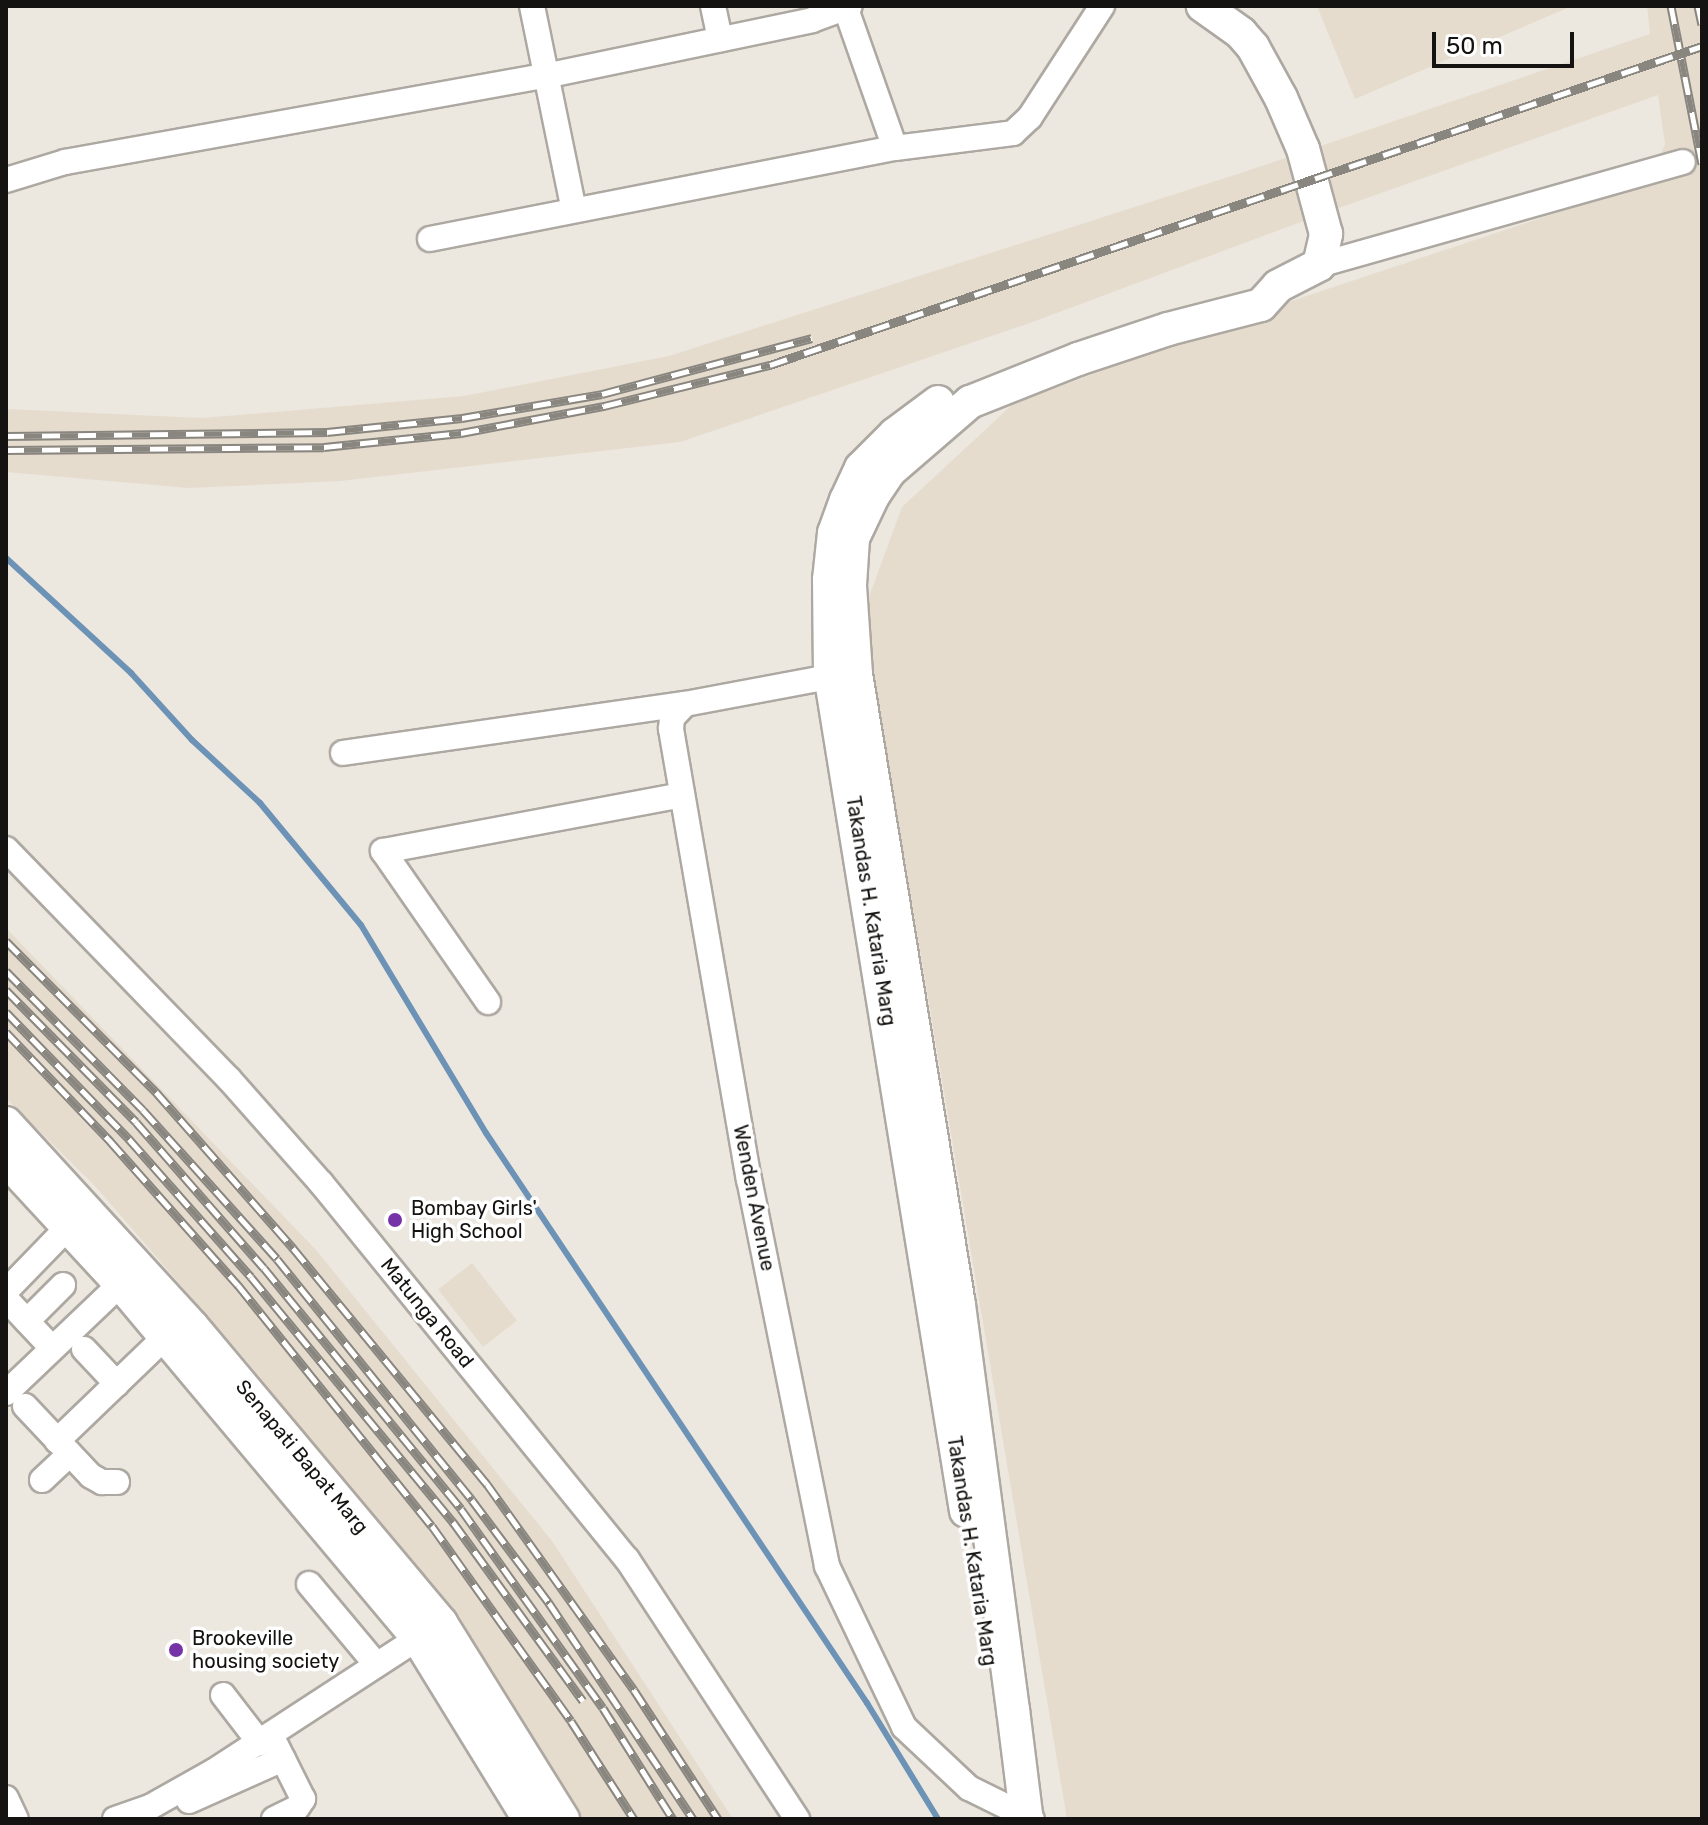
<!DOCTYPE html>
<html>
<head>
<meta charset="utf-8">
<style>
	body { margin:0 }
	#map { position:relative; width:1708px; height:1825px; overflow:hidden; background:#ece7df; font-family:Rubik,sans-serif }
	div>[style] { position:absolute }
	.built>* { inset:0; background:#e5dcce; transform-origin:0 0 }
	.stream>* { height:6px; margin:-3px; padding:0 3px; transform-origin:3px; border-radius:3px; background:#6c92b6 }
	.roads { filter:drop-shadow(2px 0 #ada8a1) drop-shadow(-2px 0 #ada8a1) drop-shadow(0 2px #ada8a1) drop-shadow(0 -2px #ada8a1) }
	.minor>* { height:24px; margin:-12px; padding:0 12px; transform-origin:12px; border-radius:12px; background:#fff }
	.major>* { height:32px; margin:-16px; padding:0 16px; transform-origin:16px; border-radius:16px; background:#fff }
	.rail>* { height:9px; margin-top:-4.5px; transform-origin:0; background:repeating-linear-gradient(90deg,#fff 0 18px,#898680 0 36px); box-sizing:border-box; border-block:2px solid #898680 }
	.dots>* { width:22px; height:22px; translate:-50% -50%; box-sizing:border-box; border:4px solid #fff; border-radius:50% }
	span { translate:-50% -50%; white-space:nowrap; text-align:center; line-height:1.15; -webkit-text-stroke:7px #fff; paint-order:stroke }
	.street-label { font-size:20px; color:#151311 }
	.poi-label { font-size:20px; color:#151311 }
	.left { translate:0 -50%; text-align:left }
	.frame { position:absolute; inset:0; border:8px solid #151311; pointer-events:none }
	.scale { position:absolute; left:1432px; top:32px; width:142px; height:36px; box-sizing:border-box; border:4px solid #151311; border-top:0; padding-left:10px; font-size:24px; line-height:28px; white-space:nowrap; color:#151311; -webkit-text-stroke:6px #fff; paint-order:stroke }
</style>
</head>
<body>
<div id="map">
	<div class="built">
		<i style="clip-path:polygon(1317px 6px,1572px 6px,1355px 99px)"></i>
		<i style="clip-path:polygon(1647px 6px,1702px 6px,1702px 1819px,1067px 1819px,863px 613px,902px 507px,1013px 404px,1259px 312px,1649px 182px,1665px 144px,1658px 95px,1333px 210px,1027px 324px,680px 442px,340px 481px,189px 488px,6px 472px,6px 409px,202px 418px,464px 396px,669px 356px,1244px 172px,1650px 34px)"></i>
		<i style="clip-path:polygon(6px 928px,317px 1251px,552px 1541px,733px 1819px,578px 1819px,461px 1640px,260px 1377px,96px 1187px,6px 1098px)"></i>
		<i style="left:472px;top:1263px;width:73px;height:43px;rotate:52deg"></i>
	</div>
	<div class="stream">
		<i style="left:6px;top:558px;width:170px;rotate:42.6deg"></i>
		<i style="left:131px;top:673px;width:91px;rotate:47.7deg"></i>
		<i style="left:192px;top:740px;width:93px;rotate:42.8deg"></i>
		<i style="left:260px;top:803px;width:158px;rotate:50.4deg"></i>
		<i style="left:361px;top:925px;width:243px;rotate:59deg"></i>
		<i style="left:486px;top:1133px;width:686px;rotate:56.24deg"></i>
		<i style="left:867px;top:1703px;width:136px;rotate:58.5deg"></i>
	</div>
	<div class="roads">
		<div class="minor">
			<i style="left:532px;top:6px;width:208px;rotate:78.4deg"></i>
			<i style="left:713px;top:6px;width:34px;rotate:78deg"></i>
			<i style="left:846px;top:9px;width:147px;rotate:70.6deg"></i>
			<i style="left:6px;top:180px;width:62px;rotate:-17deg"></i>
			<i style="left:65px;top:162px;width:488px;rotate:-10.2deg"></i>
			<i style="left:545px;top:76px;width:273px;rotate:-11.8deg"></i>
			<i style="left:812px;top:20px;width:40px;rotate:-20.2deg"></i>
			<i style="left:430px;top:239px;width:474px;rotate:-11.1deg"></i>
			<i style="left:895px;top:148px;width:119px;rotate:-7.2deg"></i>
			<i style="left:1013px;top:133px;width:23px;rotate:-43deg"></i>
			<i style="left:1030px;top:117px;width:132px;rotate:-57deg"></i>
			<i style="left:1319px;top:265px;width:378px;rotate:-15.8deg"></i>
			<i style="left:845px;top:674px;width:163px;rotate:169.4deg"></i>
			<i style="left:685px;top:704px;width:19px;rotate:133deg"></i>
			<i style="left:672px;top:718px;width:11px;rotate:95deg"></i>
			<i style="left:671px;top:729px;width:457px;rotate:80.2deg"></i>
			<i style="left:749px;top:1179px;width:395px;rotate:78.6deg"></i>
			<i style="left:827px;top:1566px;width:178px;rotate:64.4deg"></i>
			<i style="left:904px;top:1727px;width:89px;rotate:43.2deg"></i>
			<i style="left:969px;top:1788px;width:70px;rotate:26.2deg"></i>
			<i style="left:343px;top:753px;width:345px;rotate:-8.2deg"></i>
			<i style="left:6px;top:849px;width:320px;rotate:45.9deg"></i>
			<i style="left:229px;top:1079px;width:139px;rotate:48.5deg"></i>
			<i style="left:321px;top:1183px;width:485px;rotate:50.9deg"></i>
			<i style="left:627px;top:1559px;width:311px;rotate:56.8deg"></i>
			<i style="left:488px;top:1002px;width:184px;rotate:-124.8deg"></i>
			<i style="left:383px;top:851px;width:304px;rotate:-10.6deg"></i>
			<i style="left:6px;top:1291px;width:89px;rotate:-45.9deg"></i>
			<i style="left:6px;top:1299px;width:67px;rotate:46.8deg"></i>
			<i style="left:27px;top:1321px;width:51px;rotate:-45deg"></i>
			<i style="left:84px;top:1349px;width:48px;rotate:46.7deg"></i>
			<i style="left:6px;top:1393px;width:174px;rotate:-43.6deg"></i>
			<i style="left:25px;top:1406px;width:96px;rotate:46.7deg"></i>
			<i style="left:91px;top:1476px;width:13px;rotate:29deg"></i>
			<i style="left:102px;top:1482px;width:15px"></i>
			<i style="left:57px;top:1441px;width:150px;rotate:-43.9deg"></i>
			<i style="left:42px;top:1480px;width:38px;rotate:-43deg"></i>
			<i style="left:309px;top:1584px;width:104px;rotate:50.1deg"></i>
			<i style="left:223px;top:1695px;width:61px;rotate:52.4deg"></i>
			<i style="left:6px;top:1798px;width:23px;rotate:65deg"></i>
			<i style="left:189px;top:1801px;width:103px;rotate:-24.1deg"></i>
			<i style="left:115px;top:1819px;width:37px;rotate:-19deg"></i>
			<i style="left:150px;top:1807px;width:73px;rotate:-29.4deg"></i>
			<i style="left:214px;top:1771px;width:260px;rotate:-33.1deg"></i>
			<i style="left:274px;top:1819px;width:25px;rotate:-26deg"></i>
			<i style="left:297px;top:1808px;width:11px;rotate:-56deg"></i>
			<i style="left:303px;top:1799px;width:60px;rotate:-116.6deg"></i>
		</div>
		<div class="major">
			<i style="left:938px;top:402px;width:54px;rotate:143.3deg"></i>
			<i style="left:895px;top:434px;width:48px;rotate:135deg"></i>
			<i style="left:861px;top:468px;width:35px;rotate:115deg"></i>
			<i style="left:846px;top:500px;width:35px;rotate:110deg"></i>
			<i style="left:834px;top:533px;width:47px;rotate:96.1deg"></i>
			<i style="left:829px;top:580px;width:94px;rotate:89.4deg"></i>
			<i style="left:830px;top:674px;width:848px;rotate:80.77deg"></i>
			<i style="left:6px;top:1123px;width:275px;rotate:47.5deg"></i>
			<i style="left:192px;top:1326px;width:388px;rotate:50deg"></i>
			<i style="left:441px;top:1623px;width:231px;rotate:58.1deg"></i>
			<i style="left:6px;top:1160px;width:168px;rotate:47.2deg"></i>
			<i style="left:120px;top:1283px;width:462px;rotate:50deg"></i>
			<i style="left:417px;top:1637px;width:214px;rotate:58.4deg"></i>
			<i style="left:1022px;top:1819px;width:6px;rotate:-51deg"></i>
			<i style="left:1026px;top:1814px;width:105px;rotate:-97.1deg"></i>
			<i style="left:1013px;top:1710px;width:409px;rotate:-97.6deg"></i>
			<i style="left:959px;top:1305px;width:639px;rotate:-99.27deg"></i>
			<i style="left:856px;top:674px;width:89px;rotate:-93.9deg"></i>
			<i style="left:850px;top:585px;width:47px;rotate:-86.3deg"></i>
			<i style="left:853px;top:538px;width:47px;rotate:-64.5deg"></i>
			<i style="left:873px;top:496px;width:30px;rotate:-56deg"></i>
			<i style="left:890px;top:471px;width:106px;rotate:-40.8deg"></i>
			<i style="left:970px;top:402px;width:116px;rotate:-21.7deg"></i>
			<i style="left:1078px;top:359px;width:95px;rotate:-18.4deg"></i>
			<i style="left:1168px;top:329px;width:96px;rotate:-14.5deg"></i>
			<i style="left:1261px;top:305px;width:25px;rotate:-48deg"></i>
			<i style="left:1278px;top:286px;width:46px;rotate:-27.1deg"></i>
			<i style="left:1319px;top:265px;width:32px;rotate:-77deg"></i>
			<i style="left:1326px;top:234px;width:88px;rotate:-105.1deg"></i>
			<i style="left:1303px;top:149px;width:56px;rotate:-113.3deg"></i>
			<i style="left:1281px;top:98px;width:58px;rotate:-118.8deg"></i>
			<i style="left:1253px;top:47px;width:18px;rotate:-131deg"></i>
			<i style="left:1241px;top:33px;width:47px;rotate:-144.6deg"></i>
		</div>
	</div>
	<div class="rail">
		<i style="left:1671px;top:6px;width:161px;rotate:78.9deg"></i>
		<i style="left:1698px;top:6px;width:19px;rotate:78deg"></i>
		<i style="left:6px;top:436px;width:321px;rotate:-0.7deg"></i>
		<i style="left:327px;top:432px;width:136px;rotate:-5.9deg"></i>
		<i style="left:462px;top:418px;width:142px;rotate:-9.7deg"></i>
		<i style="left:602px;top:394px;width:217px;rotate:-14.9deg"></i>
		<i style="left:6px;top:450px;width:318px;rotate:-0.5deg"></i>
		<i style="left:324px;top:447px;width:138px;rotate:-5.8deg"></i>
		<i style="left:461px;top:433px;width:146px;rotate:-10.7deg"></i>
		<i style="left:604px;top:406px;width:171px;rotate:-13.9deg"></i>
		<i style="left:770px;top:365px;width:985px;rotate:-18.89deg"></i>
		<i style="left:6px;top:941px;width:213px;rotate:45.2deg"></i>
		<i style="left:156px;top:1092px;width:208px;rotate:48.7deg"></i>
		<i style="left:293px;top:1248px;width:306px;rotate:50.6deg"></i>
		<i style="left:487px;top:1484px;width:253px;rotate:54.5deg"></i>
		<i style="left:634px;top:1690px;width:154px;rotate:56.9deg"></i>
		<i style="left:6px;top:971px;width:195px;rotate:45.4deg"></i>
		<i style="left:143px;top:1110px;width:200px;rotate:48deg"></i>
		<i style="left:277px;top:1259px;width:310px;rotate:51deg"></i>
		<i style="left:472px;top:1500px;width:129px;rotate:53.2deg"></i>
		<i style="left:549px;top:1603px;width:260px;rotate:56.3deg"></i>
		<i style="left:6px;top:990px;width:185px;rotate:45.4deg"></i>
		<i style="left:136px;top:1122px;width:194px;rotate:48.8deg"></i>
		<i style="left:264px;top:1268px;width:311px;rotate:50.7deg"></i>
		<i style="left:461px;top:1509px;width:244px;rotate:54.5deg"></i>
		<i style="left:603px;top:1708px;width:131px;rotate:57.8deg"></i>
		<i style="left:6px;top:1012px;width:177px;rotate:45.9deg"></i>
		<i style="left:129px;top:1139px;width:184px;rotate:48.5deg"></i>
		<i style="left:251px;top:1277px;width:318px;rotate:50.5deg"></i>
		<i style="left:453px;top:1522px;width:221px;rotate:54deg"></i>
		<i style="left:6px;top:1032px;width:151px;rotate:46.3deg"></i>
		<i style="left:110px;top:1141px;width:193px;rotate:48.4deg"></i>
		<i style="left:238px;top:1285px;width:309px;rotate:51.2deg"></i>
		<i style="left:432px;top:1526px;width:239px;rotate:54.5deg"></i>
		<i style="left:571px;top:1721px;width:117px;rotate:57.3deg"></i>
	</div>
	<div class="dots">
		<i style="left:395px;top:1220px;background:#7633a7"></i>
		<i style="left:176px;top:1650px;background:#7633a7"></i>
	</div>
	<div class="street-label">
		<span style="left:871px;top:911px;rotate:81deg">Takandas H. Kataria Marg</span>
		<span style="left:754px;top:1198px;rotate:79deg">Wenden Avenue</span>
		<span style="left:427px;top:1313px;rotate:51deg">Matunga Road</span>
		<span style="left:302px;top:1457px;rotate:50deg">Senapati Bapat Marg</span>
		<span style="left:972px;top:1551px;rotate:81deg">Takandas H. Kataria Marg</span>
	</div>
	<div class="poi-label">
		<span class="left" style="left:411px;top:1220px">Bombay Girls'<br>High School</span>
		<span class="left" style="left:192px;top:1650px">Brookeville<br>housing society</span>
	</div>
	<div class="frame"></div>
	<div class="scale">50 m</div>
</div>
</body>
</html>
